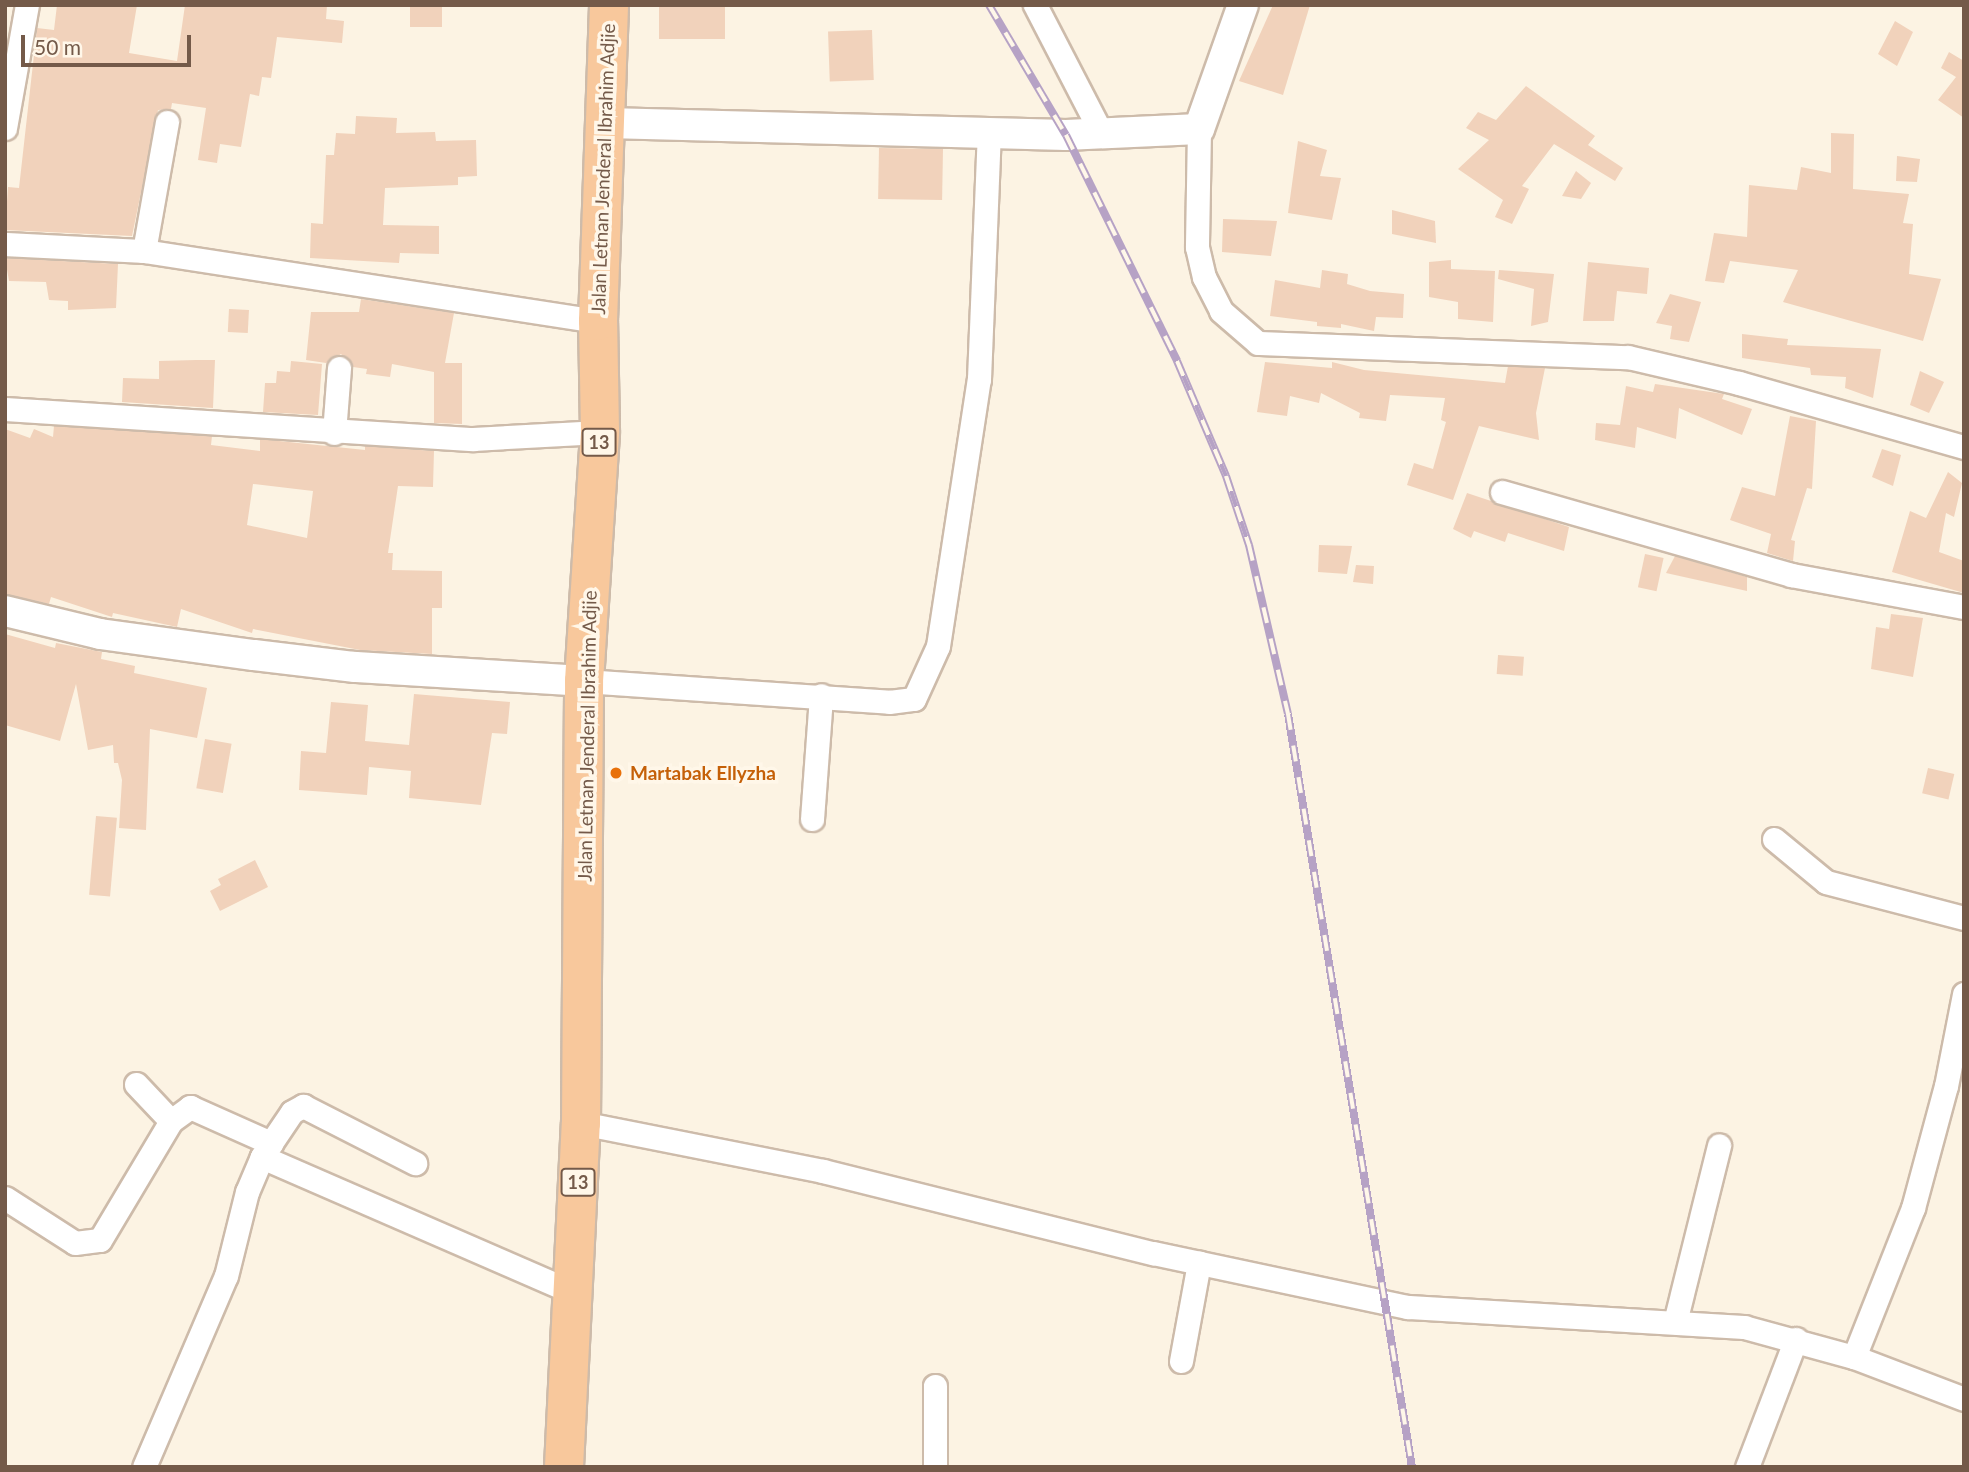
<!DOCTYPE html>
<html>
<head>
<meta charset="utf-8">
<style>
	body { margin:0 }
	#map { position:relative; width:1969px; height:1472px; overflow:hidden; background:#fcf3e3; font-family:Lato,sans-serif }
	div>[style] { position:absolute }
	.building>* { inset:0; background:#f1d2bb; transform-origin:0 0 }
	.roads { filter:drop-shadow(2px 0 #cdbbaa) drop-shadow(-2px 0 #cdbbaa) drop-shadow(0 2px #cdbbaa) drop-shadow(0 -2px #cdbbaa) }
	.minor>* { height:23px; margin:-11.5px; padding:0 11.5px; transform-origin:11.5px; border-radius:11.5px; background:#fff }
	.tertiary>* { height:30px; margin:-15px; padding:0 15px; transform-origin:15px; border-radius:15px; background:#fff }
	.trunk>* { height:38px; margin:-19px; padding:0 19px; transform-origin:19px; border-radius:19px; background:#f8c89c }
	.rail>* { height:8px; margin-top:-4px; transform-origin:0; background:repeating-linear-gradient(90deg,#fff7e9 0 16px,#b6a2c5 0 32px); box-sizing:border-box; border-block:2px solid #b6a2c5 }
	.dots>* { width:19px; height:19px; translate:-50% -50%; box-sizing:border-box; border:4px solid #fff7e9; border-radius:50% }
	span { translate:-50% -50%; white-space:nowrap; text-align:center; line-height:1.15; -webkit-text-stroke:7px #fff7e9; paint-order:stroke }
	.shield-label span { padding:2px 5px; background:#fff7e9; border:2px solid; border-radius:5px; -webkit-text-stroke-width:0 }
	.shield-label { font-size:18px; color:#745a49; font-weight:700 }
	.street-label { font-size:19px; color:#745a49 }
	.food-label { font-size:19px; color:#c56008; font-weight:700 }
	.left { translate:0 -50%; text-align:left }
	.frame { position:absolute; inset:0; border:7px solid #745a49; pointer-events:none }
	.scale { position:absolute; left:21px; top:35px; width:170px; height:32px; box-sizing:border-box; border:4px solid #745a49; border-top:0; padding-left:9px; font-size:21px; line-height:24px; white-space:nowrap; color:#745a49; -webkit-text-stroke:5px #fff7e9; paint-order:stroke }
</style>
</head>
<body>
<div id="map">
	<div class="building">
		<i style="clip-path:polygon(57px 5px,137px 5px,129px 53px,177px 61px,185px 5px,327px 5px,326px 19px,344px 21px,342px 43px,277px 37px,271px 78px,262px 77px,259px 96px,250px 94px,241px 147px,220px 144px,217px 163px,198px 160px,206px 108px,172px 103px,171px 109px,158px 110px,132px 236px,5px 230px,8px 187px,19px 188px,37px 28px,54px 30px)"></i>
		<i style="left:410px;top:5px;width:32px;height:22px"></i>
		<i style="left:659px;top:5px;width:66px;height:34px"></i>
		<i style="clip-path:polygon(1273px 5px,1310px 5px,1283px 95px,1239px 81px)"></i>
		<i style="clip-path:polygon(1895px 21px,1913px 32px,1897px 66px,1878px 54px)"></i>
		<i style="left:872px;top:30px;width:50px;height:44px;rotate:88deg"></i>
		<i style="clip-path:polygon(1949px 52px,1964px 61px,1964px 118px,1938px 100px,1956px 77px,1941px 68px)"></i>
		<i style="clip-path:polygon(1526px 86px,1595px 136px,1588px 145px,1623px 168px,1615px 181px,1554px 144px,1522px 186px,1529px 189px,1512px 224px,1495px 217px,1503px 200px,1458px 169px,1489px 140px,1466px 128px,1478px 112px,1496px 120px)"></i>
		<i style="clip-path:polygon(356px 116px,397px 118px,396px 133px,435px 132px,436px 141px,476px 140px,477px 176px,458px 177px,458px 185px,385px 188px,383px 225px,439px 226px,439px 254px,400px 253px,399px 263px,310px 258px,311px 223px,323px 224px,326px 155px,334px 155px,336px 133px,355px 134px)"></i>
		<i style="clip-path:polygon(1831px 133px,1854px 134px,1853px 189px,1909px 194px,1903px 223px,1913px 224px,1909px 274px,1941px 279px,1923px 341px,1783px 302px,1798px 270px,1730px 261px,1724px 283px,1705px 281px,1714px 233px,1747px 237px,1749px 185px,1797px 190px,1801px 167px,1831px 173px)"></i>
		<i style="clip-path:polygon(1298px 141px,1327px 150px,1320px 176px,1341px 178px,1332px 220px,1288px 213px)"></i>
		<i style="left:879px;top:148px;width:64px;height:51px;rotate:1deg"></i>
		<i style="clip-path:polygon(1897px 156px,1920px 159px,1917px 182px,1896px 181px)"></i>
		<i style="clip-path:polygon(1576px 171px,1591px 183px,1581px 199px,1562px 196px)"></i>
		<i style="clip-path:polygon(1392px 210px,1435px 221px,1436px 243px,1392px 234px)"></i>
		<i style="clip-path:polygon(1223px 219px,1277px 221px,1271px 256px,1222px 252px)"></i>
		<i style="clip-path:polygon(5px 258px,118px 264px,116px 308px,68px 310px,68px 301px,49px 300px,46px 282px,9px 281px)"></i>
		<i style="clip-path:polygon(1451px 260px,1451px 269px,1495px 271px,1493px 322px,1458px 319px,1458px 302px,1429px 297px,1429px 262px)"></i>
		<i style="clip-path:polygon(1588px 262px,1649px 268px,1647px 294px,1617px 291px,1614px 321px,1583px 321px)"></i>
		<i style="clip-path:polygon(1322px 270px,1348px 274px,1347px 284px,1370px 291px,1404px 294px,1403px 318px,1376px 317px,1374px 331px,1341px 324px,1341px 328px,1317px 326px,1317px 322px,1270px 316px,1275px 280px,1320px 288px)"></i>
		<i style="clip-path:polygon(1499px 270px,1554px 274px,1548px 322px,1531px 326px,1534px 289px,1498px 279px)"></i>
		<i style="clip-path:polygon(1670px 294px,1701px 302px,1689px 342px,1670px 339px,1672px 326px,1656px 323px)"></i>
		<i style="clip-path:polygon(361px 299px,454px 313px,445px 363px,462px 363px,462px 424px,434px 423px,434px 372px,392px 364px,390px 377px,366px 374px,367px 369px,353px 367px,341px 354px,326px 363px,306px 360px,311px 312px,359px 312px)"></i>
		<i style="left:229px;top:309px;width:20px;height:23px;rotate:3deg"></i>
		<i style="clip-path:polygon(1742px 334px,1788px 339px,1787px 345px,1881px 349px,1873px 398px,1845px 388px,1846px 377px,1811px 375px,1810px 368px,1742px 358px)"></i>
		<i style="clip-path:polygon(196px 360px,215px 360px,213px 408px,122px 402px,123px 378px,159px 379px,159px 361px)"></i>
		<i style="clip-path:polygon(291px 361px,322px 364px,318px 415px,263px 412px,265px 383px,276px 383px,277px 371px,290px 372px)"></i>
		<i style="clip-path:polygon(1265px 362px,1332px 368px,1332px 362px,1364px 370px,1505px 383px,1508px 366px,1545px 368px,1536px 413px,1539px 440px,1479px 426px,1453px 500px,1407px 485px,1414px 463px,1433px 469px,1446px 422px,1441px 420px,1445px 398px,1390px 395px,1386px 421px,1359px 418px,1360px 413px,1321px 393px,1319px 403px,1290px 396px,1287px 416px,1257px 412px)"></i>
		<i style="clip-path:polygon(1920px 371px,1944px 382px,1929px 413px,1910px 405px)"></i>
		<i style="clip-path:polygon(1655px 384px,1724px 394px,1722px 399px,1752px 409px,1742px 435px,1679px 408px,1676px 439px,1637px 427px,1635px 448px,1595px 440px,1596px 423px,1620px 425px,1626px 386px,1653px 392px)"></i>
		<i style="clip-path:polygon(1790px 416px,1816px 421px,1812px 489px,1807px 488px,1791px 540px,1795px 541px,1793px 561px,1767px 553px,1771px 534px,1730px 520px,1742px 487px,1775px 496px)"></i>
		<i style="clip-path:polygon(evenodd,54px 426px,212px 436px,211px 445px,260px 451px,260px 439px,365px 450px,365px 446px,434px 451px,433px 487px,398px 486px,388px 553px,393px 553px,392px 570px,442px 571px,442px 608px,432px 608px,432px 654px,360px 650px,253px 629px,252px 633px,181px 609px,177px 627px,113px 613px,112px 617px,51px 597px,49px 604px,5px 594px,5px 429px,30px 438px,34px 429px,53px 437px,54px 426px,253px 484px,313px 491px,307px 538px,247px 525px,253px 484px)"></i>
		<i style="clip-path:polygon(1882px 449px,1901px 455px,1893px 486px,1872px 477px)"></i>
		<i style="clip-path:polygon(1948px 472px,1962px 483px,1954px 517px,1946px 513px,1939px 552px,1964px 561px,1964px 593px,1892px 572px,1910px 511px,1926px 518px)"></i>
		<i style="clip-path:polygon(1467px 493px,1569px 527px,1564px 551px,1508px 533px,1505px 542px,1474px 531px,1471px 538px,1453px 529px)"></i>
		<i style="clip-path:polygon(1319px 545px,1352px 546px,1347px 574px,1318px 572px)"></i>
		<i style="left:1645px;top:554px;width:19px;height:34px;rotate:12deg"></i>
		<i style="clip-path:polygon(1675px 556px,1747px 577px,1747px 591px,1666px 573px)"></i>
		<i style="clip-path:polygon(1356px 565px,1374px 566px,1373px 584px,1353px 582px)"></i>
		<i style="clip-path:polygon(1891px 614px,1923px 618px,1913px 677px,1871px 669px,1876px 627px,1889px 629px)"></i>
		<i style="clip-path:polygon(5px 634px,55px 648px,56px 643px,102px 652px,101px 659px,135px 666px,134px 673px,207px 688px,197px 738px,150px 729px,146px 830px,119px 828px,122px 780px,118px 763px,114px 763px,113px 745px,88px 750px,76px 684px,60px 741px,5px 725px)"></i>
		<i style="left:1498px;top:655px;width:26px;height:19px;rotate:4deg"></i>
		<i style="clip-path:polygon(414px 694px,510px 702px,507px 734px,492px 733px,481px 805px,409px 798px,411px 771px,369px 767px,367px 795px,299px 790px,301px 751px,326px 753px,331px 702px,368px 705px,365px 741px,409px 745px)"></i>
		<i style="left:205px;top:739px;width:27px;height:50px;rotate:10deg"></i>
		<i style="left:1928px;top:768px;width:27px;height:26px;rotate:13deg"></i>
		<i style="left:96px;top:816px;width:21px;height:79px;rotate:5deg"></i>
		<i style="clip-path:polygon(255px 860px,268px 887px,220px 911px,210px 891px,221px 885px,218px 879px)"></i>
	</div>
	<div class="roads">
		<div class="minor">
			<i style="left:1035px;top:5px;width:145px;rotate:62.6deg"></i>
			<i style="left:5px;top:128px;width:125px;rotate:-79.9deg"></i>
			<i style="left:1199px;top:129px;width:118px;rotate:91deg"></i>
			<i style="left:1197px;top:247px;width:31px;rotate:77deg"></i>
			<i style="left:1204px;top:277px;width:38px;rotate:63deg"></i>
			<i style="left:1221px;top:311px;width:49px;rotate:40.9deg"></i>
			<i style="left:1258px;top:343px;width:370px;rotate:2.2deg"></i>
			<i style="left:1628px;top:357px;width:114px;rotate:13.2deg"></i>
			<i style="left:1739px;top:383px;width:234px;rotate:15.9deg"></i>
			<i style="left:5px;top:244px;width:139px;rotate:2.9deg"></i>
			<i style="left:144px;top:251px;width:459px;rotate:8.8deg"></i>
			<i style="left:144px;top:251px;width:131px;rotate:-79.9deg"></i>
			<i style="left:5px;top:409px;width:469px;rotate:3.7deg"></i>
			<i style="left:473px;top:439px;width:127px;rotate:-3.2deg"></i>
			<i style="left:334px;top:433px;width:65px;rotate:-85.6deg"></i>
			<i style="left:1502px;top:492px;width:301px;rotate:16deg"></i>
			<i style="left:1791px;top:575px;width:176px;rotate:10.5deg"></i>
			<i style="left:584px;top:681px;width:306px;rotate:3.9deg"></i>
			<i style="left:889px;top:702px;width:25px;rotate:-7deg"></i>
			<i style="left:914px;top:699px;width:58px;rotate:-65.6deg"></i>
			<i style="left:938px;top:646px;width:270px;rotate:-81.3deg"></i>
			<i style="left:979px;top:379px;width:245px;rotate:-87.7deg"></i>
			<i style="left:812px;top:819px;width:124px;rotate:-85.8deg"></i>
			<i style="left:1774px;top:839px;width:67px;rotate:39.6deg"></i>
			<i style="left:1826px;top:882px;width:143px;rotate:14.6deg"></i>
			<i style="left:136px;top:1084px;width:51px;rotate:46.6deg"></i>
			<i style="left:581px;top:1123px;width:247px;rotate:11.2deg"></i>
			<i style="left:823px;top:1171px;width:340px;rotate:14deg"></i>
			<i style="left:1153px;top:1253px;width:261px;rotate:12deg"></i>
			<i style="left:1408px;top:1307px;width:337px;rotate:3.4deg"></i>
			<i style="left:1744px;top:1327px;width:114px;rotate:15.3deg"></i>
			<i style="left:1854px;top:1357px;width:118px;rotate:20.9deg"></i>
			<i style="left:271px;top:1143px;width:37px;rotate:-56deg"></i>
			<i style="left:292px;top:1112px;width:13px;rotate:-29deg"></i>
			<i style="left:303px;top:1106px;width:126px;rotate:27deg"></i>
			<i style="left:5px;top:1198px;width:83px;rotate:32.7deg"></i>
			<i style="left:75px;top:1243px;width:25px;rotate:-7deg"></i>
			<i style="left:100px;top:1240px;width:139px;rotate:-59.2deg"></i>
			<i style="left:171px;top:1121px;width:24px;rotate:-36deg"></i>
			<i style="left:190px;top:1107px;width:89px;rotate:24deg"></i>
			<i style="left:271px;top:1143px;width:17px;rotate:123deg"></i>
			<i style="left:1675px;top:1322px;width:182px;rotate:-76deg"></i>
			<i style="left:1854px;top:1357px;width:160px;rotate:-68.4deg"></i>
			<i style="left:1913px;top:1208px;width:126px;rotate:-74.9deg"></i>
			<i style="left:1946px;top:1086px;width:94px;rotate:-78.9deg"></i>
			<i style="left:1181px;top:1361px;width:100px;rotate:-79.6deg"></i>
			<i style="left:935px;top:1386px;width:81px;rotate:90deg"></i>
			<i style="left:144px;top:1467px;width:208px;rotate:-66.8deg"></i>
			<i style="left:226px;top:1276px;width:87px;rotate:-76deg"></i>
			<i style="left:247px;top:1192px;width:38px;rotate:-67deg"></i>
			<i style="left:262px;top:1157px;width:338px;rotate:23.5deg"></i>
			<i style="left:1747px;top:1467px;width:137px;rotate:-69.1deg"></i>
		</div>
		<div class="tertiary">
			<i style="left:607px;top:123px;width:459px;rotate:1.5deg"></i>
			<i style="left:1066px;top:135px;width:133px;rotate:-2.6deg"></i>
			<i style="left:1199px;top:129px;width:132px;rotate:-70.5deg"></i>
			<i style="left:5px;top:611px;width:98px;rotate:13.6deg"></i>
			<i style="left:100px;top:634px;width:155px;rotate:7.8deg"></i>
			<i style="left:254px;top:655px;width:102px;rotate:6.8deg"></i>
			<i style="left:355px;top:667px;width:229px;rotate:3.5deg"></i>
		</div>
		<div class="trunk">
			<i style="left:564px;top:1467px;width:344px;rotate:-87.2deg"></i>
			<i style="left:581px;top:1123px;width:442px;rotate:-89.6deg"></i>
			<i style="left:584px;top:681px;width:250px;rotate:-86.3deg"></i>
			<i style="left:600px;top:432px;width:111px;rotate:-91deg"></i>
			<i style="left:598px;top:321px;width:316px;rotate:-88deg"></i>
		</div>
	</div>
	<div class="rail">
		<i style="left:989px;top:5px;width:151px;rotate:59.4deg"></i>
		<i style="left:1066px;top:135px;width:252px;rotate:63.8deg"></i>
		<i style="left:1177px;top:361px;width:125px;rotate:66.9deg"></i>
		<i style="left:1226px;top:476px;width:73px;rotate:71.6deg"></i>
		<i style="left:1249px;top:545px;width:173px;rotate:77deg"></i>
		<i style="left:1288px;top:714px;width:763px;rotate:80.65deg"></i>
	</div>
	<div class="dots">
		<i style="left:616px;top:773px;background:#e8710a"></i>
	</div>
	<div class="shield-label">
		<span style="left:599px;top:442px">13</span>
		<span style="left:578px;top:1182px">13</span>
	</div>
	<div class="street-label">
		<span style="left:603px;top:169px;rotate:-88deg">Jalan Letnan Jenderal Ibrahim Adjie</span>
		<span style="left:587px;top:736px;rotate:-89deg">Jalan Letnan Jenderal Ibrahim Adjie</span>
	</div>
	<div class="food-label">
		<span class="left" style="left:630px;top:773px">Martabak Ellyzha</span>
	</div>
	<div class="frame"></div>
	<div class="scale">50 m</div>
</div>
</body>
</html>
